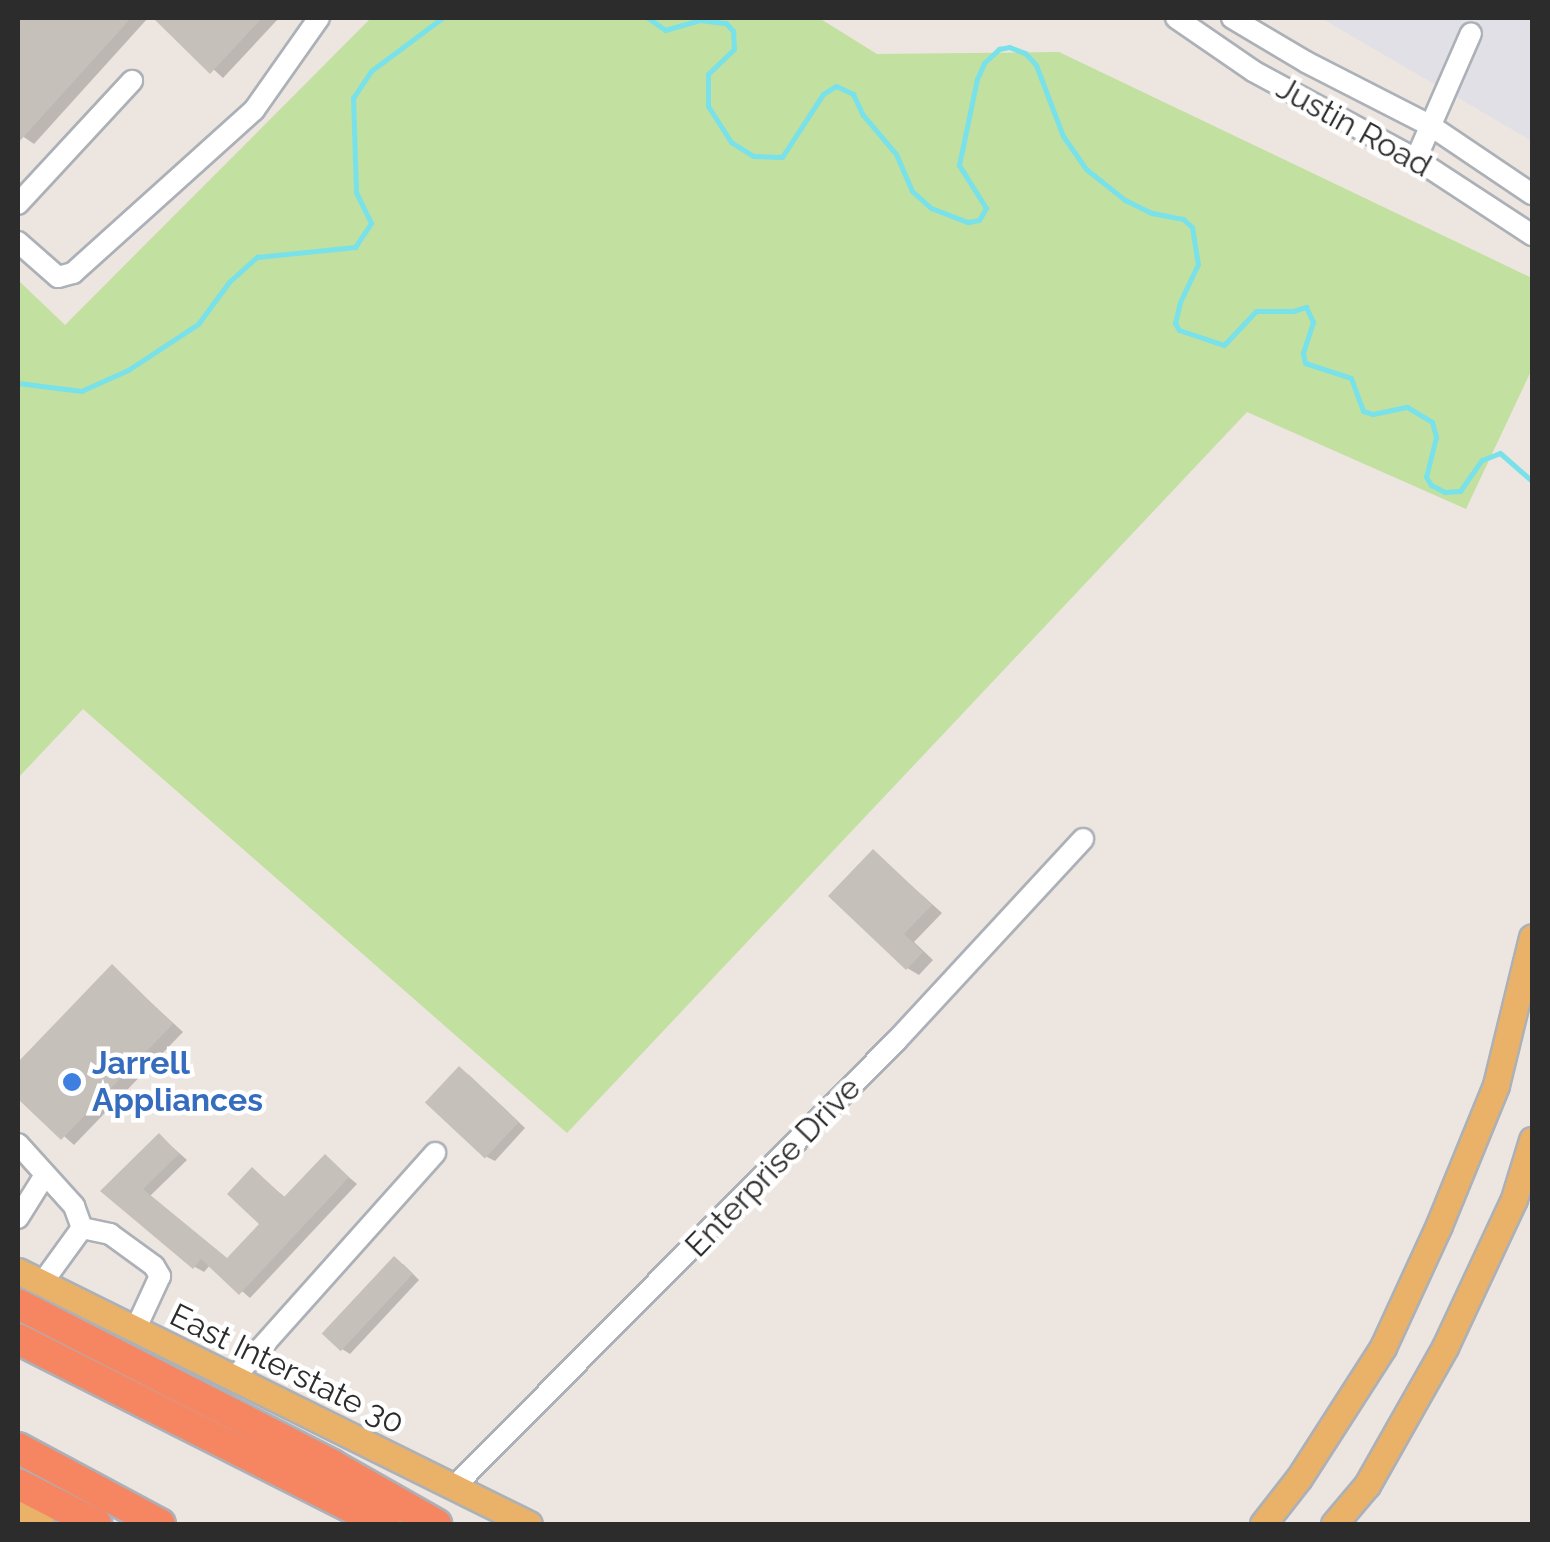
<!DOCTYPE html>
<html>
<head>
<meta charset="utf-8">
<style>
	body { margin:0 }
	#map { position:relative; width:1550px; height:1542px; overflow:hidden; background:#ede5e0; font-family:Raleway,sans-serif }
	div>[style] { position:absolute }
	.industrial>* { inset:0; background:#e0e0e6 }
	.green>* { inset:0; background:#c2e09f }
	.shadow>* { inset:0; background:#0003 }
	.stream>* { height:5px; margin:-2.5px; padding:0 2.5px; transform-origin:2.5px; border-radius:2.5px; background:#79e1e9 }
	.building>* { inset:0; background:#c6c0bb; transform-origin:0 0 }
	.roads { filter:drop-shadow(2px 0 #acb1b8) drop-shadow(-2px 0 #acb1b8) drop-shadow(0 2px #acb1b8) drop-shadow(0 -2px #acb1b8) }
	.minor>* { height:20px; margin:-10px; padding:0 10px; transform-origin:10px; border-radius:10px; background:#fff }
	.major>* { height:25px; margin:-12.5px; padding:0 12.5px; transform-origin:12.5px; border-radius:12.5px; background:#eab268 }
	.highway>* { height:30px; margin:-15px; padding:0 15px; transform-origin:15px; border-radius:15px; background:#f68562 }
	.dots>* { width:28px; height:28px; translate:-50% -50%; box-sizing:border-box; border:5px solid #fff; border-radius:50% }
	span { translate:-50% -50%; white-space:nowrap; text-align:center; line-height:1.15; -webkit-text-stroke:9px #fff; paint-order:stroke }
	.street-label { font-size:32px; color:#2c2c2c }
	.shop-label { font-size:32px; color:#366cbe; font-weight:700 }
	.left { translate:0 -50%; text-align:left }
	.frame { position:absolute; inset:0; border:20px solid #2c2c2c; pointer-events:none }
</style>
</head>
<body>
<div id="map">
	<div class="industrial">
		<i style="clip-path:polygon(1321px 18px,1532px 18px,1532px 141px)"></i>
	</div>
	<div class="green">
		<i style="clip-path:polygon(371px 18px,819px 18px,877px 54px,1059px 52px,1532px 278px,1532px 369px,1466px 509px,1247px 412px,567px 1133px,83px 709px,18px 778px,18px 280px,65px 325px)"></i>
	</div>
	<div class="shadow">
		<i style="clip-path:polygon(18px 18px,148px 18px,34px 144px,18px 133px)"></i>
		<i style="clip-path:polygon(157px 18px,279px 18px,223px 78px)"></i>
		<i style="clip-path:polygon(874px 852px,942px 913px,914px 942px,933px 960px,919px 975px,907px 968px)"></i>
		<i style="clip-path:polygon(112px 967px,183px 1032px,74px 1145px,18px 1095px,18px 1065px)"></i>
		<i style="clip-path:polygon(468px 1074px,525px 1128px,495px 1161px,487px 1157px)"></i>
		<i style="clip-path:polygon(160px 1136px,187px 1160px,150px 1196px,229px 1260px,262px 1224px,252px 1170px,286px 1198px,325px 1157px,357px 1184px,250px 1298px,211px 1264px,204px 1272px,195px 1267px,103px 1191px)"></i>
		<i style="clip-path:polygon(403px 1264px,419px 1280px,350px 1354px,342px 1349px,325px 1334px)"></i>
	</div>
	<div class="stream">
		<i style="left:648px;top:18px;width:21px;rotate:35deg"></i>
		<i style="left:665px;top:30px;width:36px;rotate:-16deg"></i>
		<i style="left:700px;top:20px;width:26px;rotate:7deg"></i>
		<i style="left:726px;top:23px;width:11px;rotate:49deg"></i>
		<i style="left:733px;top:31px;width:18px;rotate:87deg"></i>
		<i style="left:734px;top:49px;width:36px;rotate:136deg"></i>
		<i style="left:708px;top:74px;width:32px;rotate:90deg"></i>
		<i style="left:708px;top:106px;width:43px;rotate:57.4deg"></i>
		<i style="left:731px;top:142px;width:26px;rotate:32deg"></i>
		<i style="left:753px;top:156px;width:29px;rotate:2deg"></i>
		<i style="left:782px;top:157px;width:75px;rotate:-56.9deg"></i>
		<i style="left:823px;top:94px;width:15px;rotate:-32deg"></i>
		<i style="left:836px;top:86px;width:19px;rotate:25deg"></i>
		<i style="left:853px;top:94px;width:23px;rotate:65deg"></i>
		<i style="left:863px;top:115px;width:51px;rotate:49.8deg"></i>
		<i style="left:896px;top:154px;width:40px;rotate:66.6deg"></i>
		<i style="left:912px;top:191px;width:25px;rotate:42deg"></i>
		<i style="left:931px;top:208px;width:40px;rotate:21deg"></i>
		<i style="left:968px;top:222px;width:11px;rotate:-10deg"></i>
		<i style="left:979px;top:220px;width:14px;rotate:-60deg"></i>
		<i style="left:986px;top:208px;width:51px;rotate:-122.1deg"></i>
		<i style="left:959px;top:165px;width:88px;rotate:-78.2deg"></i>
		<i style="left:977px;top:79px;width:17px;rotate:-66deg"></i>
		<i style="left:984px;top:63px;width:21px;rotate:-43deg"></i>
		<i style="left:999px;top:49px;width:10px;rotate:-11deg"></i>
		<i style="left:1009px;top:47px;width:17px;rotate:21deg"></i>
		<i style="left:1025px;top:53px;width:16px;rotate:47deg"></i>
		<i style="left:1036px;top:65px;width:76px;rotate:69.2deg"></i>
		<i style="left:1063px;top:136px;width:40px;rotate:55.1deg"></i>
		<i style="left:1086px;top:169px;width:50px;rotate:38.5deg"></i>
		<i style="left:1125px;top:200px;width:30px;rotate:26deg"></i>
		<i style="left:1152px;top:213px;width:32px;rotate:11deg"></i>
		<i style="left:1183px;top:219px;width:12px;rotate:42deg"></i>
		<i style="left:1192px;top:227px;width:37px;rotate:81deg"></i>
		<i style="left:1198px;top:264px;width:42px;rotate:115.3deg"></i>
		<i style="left:1180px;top:302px;width:22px;rotate:103deg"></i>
		<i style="left:1175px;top:323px;width:8px;rotate:60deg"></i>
		<i style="left:1179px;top:330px;width:47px;rotate:18.4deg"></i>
		<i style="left:1224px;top:345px;width:47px;rotate:-46.7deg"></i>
		<i style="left:1256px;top:311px;width:37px"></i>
		<i style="left:1293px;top:311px;width:14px;rotate:-17deg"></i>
		<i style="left:1306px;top:307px;width:17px;rotate:65deg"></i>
		<i style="left:1313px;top:322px;width:33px;rotate:108deg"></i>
		<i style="left:1303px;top:353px;width:10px;rotate:79deg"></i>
		<i style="left:1305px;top:363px;width:48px;rotate:18.1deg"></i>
		<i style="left:1351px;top:378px;width:35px;rotate:70deg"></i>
		<i style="left:1363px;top:411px;width:10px;rotate:17deg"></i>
		<i style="left:1373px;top:414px;width:35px;rotate:-12deg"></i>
		<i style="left:1407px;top:407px;width:29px;rotate:31deg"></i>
		<i style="left:1432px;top:422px;width:16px;rotate:75deg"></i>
		<i style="left:1436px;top:437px;width:41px;rotate:104deg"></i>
		<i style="left:1426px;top:477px;width:9px;rotate:58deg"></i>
		<i style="left:1431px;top:485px;width:16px;rotate:27deg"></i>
		<i style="left:1445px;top:492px;width:15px;rotate:-4deg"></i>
		<i style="left:1460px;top:491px;width:38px;rotate:-55deg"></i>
		<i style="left:1482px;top:460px;width:19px;rotate:-21deg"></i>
		<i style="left:1500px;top:453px;width:43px;rotate:41.2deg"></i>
		<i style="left:18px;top:383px;width:64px;rotate:7.2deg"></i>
		<i style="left:81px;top:391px;width:51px;rotate:-24.1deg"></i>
		<i style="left:128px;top:370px;width:84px;rotate:-33.3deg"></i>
		<i style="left:198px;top:324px;width:52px;rotate:-53.6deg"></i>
		<i style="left:229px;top:282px;width:38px;rotate:-42deg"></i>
		<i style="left:257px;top:257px;width:99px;rotate:-5.8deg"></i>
		<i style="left:355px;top:247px;width:29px;rotate:-56deg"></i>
		<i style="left:371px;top:223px;width:34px;rotate:-116deg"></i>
		<i style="left:356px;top:192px;width:94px;rotate:-91.8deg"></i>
		<i style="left:353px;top:98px;width:32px;rotate:-56deg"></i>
		<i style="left:371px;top:71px;width:89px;rotate:-36.7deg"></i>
	</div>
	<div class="building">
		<i style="clip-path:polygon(18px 18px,131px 18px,18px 143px)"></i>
		<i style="clip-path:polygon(153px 18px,262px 18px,210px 74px)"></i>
		<i style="clip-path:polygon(873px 849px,932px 905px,904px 934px,923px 952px,906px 970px,828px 896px)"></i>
		<i style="clip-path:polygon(112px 964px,173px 1024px,61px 1140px,18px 1099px,18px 1062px)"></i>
		<i style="left:459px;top:1066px;width:82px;height:50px;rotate:43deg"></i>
		<i style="clip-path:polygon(159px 1133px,179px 1154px,143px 1189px,227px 1258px,259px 1224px,227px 1194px,252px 1167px,284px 1197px,325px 1154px,349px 1177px,239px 1295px,201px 1259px,193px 1269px,100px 1191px)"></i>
		<i style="left:394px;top:1256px;width:26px;height:106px;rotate:43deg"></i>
	</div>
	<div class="roads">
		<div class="minor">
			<i style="left:1176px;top:18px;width:93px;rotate:34.5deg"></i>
			<i style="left:1253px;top:71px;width:185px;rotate:28.4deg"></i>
			<i style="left:1416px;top:159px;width:139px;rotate:33.2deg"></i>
			<i style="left:1232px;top:18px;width:86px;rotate:30.7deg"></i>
			<i style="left:1306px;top:62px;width:140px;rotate:27.1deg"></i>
			<i style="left:1431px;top:126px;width:122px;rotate:34deg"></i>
			<i style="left:1416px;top:159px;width:137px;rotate:-66.4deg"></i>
			<i style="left:18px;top:204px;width:168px;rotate:-47.2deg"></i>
			<i style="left:18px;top:242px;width:53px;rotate:41.2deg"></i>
			<i style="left:58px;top:277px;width:16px;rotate:-15deg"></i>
			<i style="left:73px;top:273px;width:244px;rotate:-42deg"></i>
			<i style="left:254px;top:110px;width:113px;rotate:-54.8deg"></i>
			<i style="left:18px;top:1144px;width:84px;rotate:47.9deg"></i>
			<i style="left:74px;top:1206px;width:23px;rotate:70deg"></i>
			<i style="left:82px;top:1228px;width:68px;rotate:126deg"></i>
			<i style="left:18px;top:1218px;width:51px;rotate:-57.9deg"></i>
			<i style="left:82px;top:1228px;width:29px;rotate:12deg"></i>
			<i style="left:110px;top:1234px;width:54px;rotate:36deg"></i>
			<i style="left:154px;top:1266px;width:12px;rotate:59deg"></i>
			<i style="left:160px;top:1276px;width:60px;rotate:114.8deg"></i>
			<i style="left:234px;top:1378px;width:302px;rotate:-48.2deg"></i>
			<i style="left:454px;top:1487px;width:629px;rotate:-45.26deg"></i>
			<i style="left:897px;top:1040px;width:274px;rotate:-47.2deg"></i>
		</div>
		<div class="major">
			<i style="left:18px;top:1271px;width:570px;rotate:26.34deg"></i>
			<i style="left:18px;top:1512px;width:26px;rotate:28deg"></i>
			<i style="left:1263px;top:1524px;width:58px;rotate:-52deg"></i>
			<i style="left:1299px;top:1478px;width:156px;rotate:-57.3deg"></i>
			<i style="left:1383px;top:1347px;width:134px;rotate:-65.3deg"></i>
			<i style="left:1439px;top:1225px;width:151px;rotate:-67.8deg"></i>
			<i style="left:1496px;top:1085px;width:152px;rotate:-76.3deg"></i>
			<i style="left:1334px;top:1524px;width:51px;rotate:-49.8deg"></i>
			<i style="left:1367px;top:1485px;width:159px;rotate:-60.5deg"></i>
			<i style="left:1445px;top:1347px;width:163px;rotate:-65deg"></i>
			<i style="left:1514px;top:1199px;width:62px;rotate:-73deg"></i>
		</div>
		<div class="highway">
			<i style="left:18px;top:1304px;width:353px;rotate:27.1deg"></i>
			<i style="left:332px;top:1465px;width:120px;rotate:29.6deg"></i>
			<i style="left:18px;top:1339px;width:411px;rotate:26.8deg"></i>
			<i style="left:18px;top:1448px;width:161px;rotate:28.2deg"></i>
			<i style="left:18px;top:1484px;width:88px;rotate:27.1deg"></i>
		</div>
	</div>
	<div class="dots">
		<i style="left:72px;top:1082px;background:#3f7fe0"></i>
	</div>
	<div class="street-label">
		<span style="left:1354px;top:127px;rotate:29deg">Justin Road</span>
		<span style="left:773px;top:1167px;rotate:-46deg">Enterprise Drive</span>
		<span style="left:287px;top:1369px;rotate:26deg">East Interstate 30</span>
	</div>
	<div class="shop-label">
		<span class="left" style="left:92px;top:1082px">Jarrell<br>Appliances</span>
	</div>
	<div class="frame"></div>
</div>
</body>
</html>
